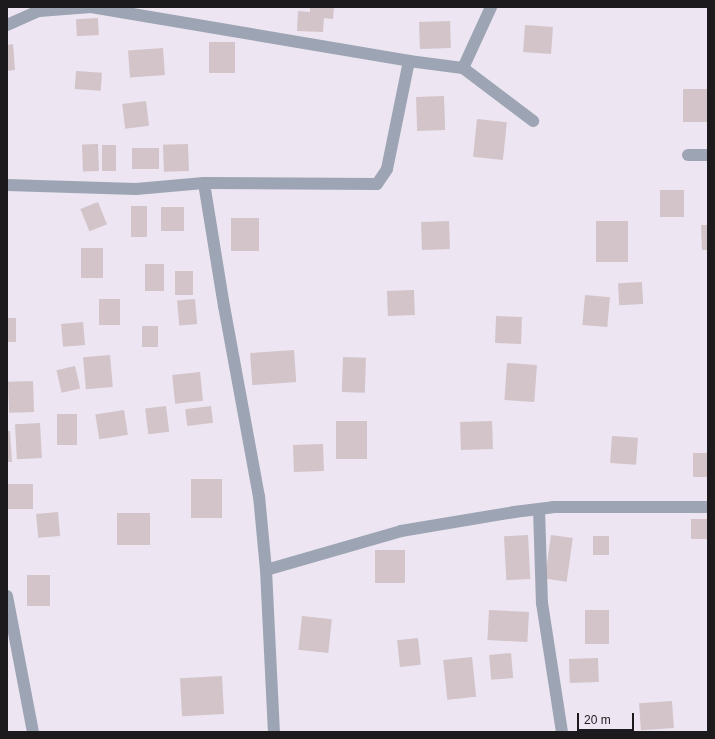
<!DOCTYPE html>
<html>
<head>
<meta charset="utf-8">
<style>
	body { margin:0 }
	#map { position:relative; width:715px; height:739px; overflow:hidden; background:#ede5f1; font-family:Arial,sans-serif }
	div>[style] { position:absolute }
	.building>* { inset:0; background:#d2c4c9; transform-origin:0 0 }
	.street>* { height:12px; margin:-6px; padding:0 6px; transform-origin:6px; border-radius:6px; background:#9da5b4 }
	span { translate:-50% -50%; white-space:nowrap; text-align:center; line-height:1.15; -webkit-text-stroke:4px #ede5f1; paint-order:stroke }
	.frame { position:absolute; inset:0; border:8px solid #1c1a1d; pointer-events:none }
	.scale { position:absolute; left:577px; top:713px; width:57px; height:18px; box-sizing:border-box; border:2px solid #1c1a1d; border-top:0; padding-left:5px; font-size:12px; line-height:14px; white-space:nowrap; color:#1c1a1d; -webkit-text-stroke:3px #ede5f1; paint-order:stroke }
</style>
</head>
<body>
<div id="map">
	<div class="building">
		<i style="clip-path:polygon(310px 7px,334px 7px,333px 19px,324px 18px,323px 32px,297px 31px,298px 11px,310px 12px)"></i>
		<i style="left:98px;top:18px;width:17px;height:22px;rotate:87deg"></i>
		<i style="left:450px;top:21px;width:27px;height:31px;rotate:88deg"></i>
		<i style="left:525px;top:25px;width:28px;height:27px;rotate:4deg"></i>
		<i style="left:209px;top:42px;width:26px;height:31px"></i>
		<i style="clip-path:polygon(13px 44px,15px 70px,7px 71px,7px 45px)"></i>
		<i style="left:163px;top:48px;width:27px;height:35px;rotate:86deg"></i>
		<i style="left:76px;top:71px;width:26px;height:18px;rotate:4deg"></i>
		<i style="left:708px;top:89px;width:33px;height:25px;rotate:90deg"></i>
		<i style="left:444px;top:96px;width:34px;height:28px;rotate:88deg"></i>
		<i style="left:146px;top:101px;width:25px;height:24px;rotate:83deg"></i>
		<i style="left:477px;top:119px;width:30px;height:38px;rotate:6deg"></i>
		<i style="left:98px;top:144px;width:27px;height:16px;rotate:88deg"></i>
		<i style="left:188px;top:144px;width:27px;height:25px;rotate:88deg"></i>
		<i style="left:102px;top:145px;width:14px;height:26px"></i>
		<i style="left:132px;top:148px;width:27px;height:21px"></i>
		<i style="left:660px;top:190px;width:24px;height:27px"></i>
		<i style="left:98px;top:202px;width:24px;height:19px;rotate:68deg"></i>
		<i style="left:131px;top:206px;width:16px;height:31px"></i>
		<i style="left:161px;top:207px;width:23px;height:24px"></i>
		<i style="left:231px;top:218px;width:28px;height:33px"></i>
		<i style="left:449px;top:221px;width:28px;height:28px;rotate:88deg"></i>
		<i style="left:596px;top:221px;width:32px;height:41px"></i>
		<i style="clip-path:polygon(701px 225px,708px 225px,708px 250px,702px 250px)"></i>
		<i style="left:81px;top:248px;width:22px;height:30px"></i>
		<i style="left:145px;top:264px;width:19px;height:27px"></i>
		<i style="left:193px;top:271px;width:24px;height:18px;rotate:90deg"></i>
		<i style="left:642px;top:282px;width:22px;height:24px;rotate:87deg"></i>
		<i style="left:414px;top:290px;width:25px;height:27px;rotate:88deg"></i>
		<i style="left:585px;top:295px;width:25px;height:30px;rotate:5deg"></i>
		<i style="left:99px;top:299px;width:21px;height:26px"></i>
		<i style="left:195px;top:299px;width:25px;height:18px;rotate:85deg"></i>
		<i style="left:496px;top:316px;width:26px;height:27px;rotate:2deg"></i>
		<i style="left:7px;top:318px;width:9px;height:24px"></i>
		<i style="left:83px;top:322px;width:23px;height:22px;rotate:85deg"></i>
		<i style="left:142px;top:326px;width:16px;height:21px"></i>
		<i style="left:294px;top:350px;width:32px;height:44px;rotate:86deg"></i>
		<i style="left:110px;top:355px;width:32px;height:27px;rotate:85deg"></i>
		<i style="left:343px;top:357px;width:23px;height:35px;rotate:2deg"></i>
		<i style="left:507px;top:363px;width:30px;height:37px;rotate:4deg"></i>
		<i style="left:75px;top:366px;width:23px;height:19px;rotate:77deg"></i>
		<i style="left:200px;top:372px;width:29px;height:28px;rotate:84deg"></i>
		<i style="left:33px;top:381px;width:31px;height:25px;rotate:88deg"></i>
		<i style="left:166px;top:406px;width:26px;height:21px;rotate:83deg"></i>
		<i style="left:211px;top:406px;width:17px;height:26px;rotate:83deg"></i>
		<i style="left:124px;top:410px;width:25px;height:29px;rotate:81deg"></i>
		<i style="left:57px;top:414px;width:20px;height:31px"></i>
		<i style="left:336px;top:421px;width:31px;height:38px"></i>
		<i style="left:492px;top:421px;width:28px;height:32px;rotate:88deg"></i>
		<i style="left:40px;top:423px;width:35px;height:25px;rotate:87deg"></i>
		<i style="clip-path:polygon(7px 431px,10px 431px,12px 462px,7px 462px)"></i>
		<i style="left:612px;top:436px;width:26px;height:27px;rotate:4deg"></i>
		<i style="left:323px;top:444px;width:27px;height:30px;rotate:88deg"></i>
		<i style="left:693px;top:453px;width:15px;height:24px"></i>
		<i style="left:191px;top:479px;width:31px;height:39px"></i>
		<i style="left:7px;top:484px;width:26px;height:25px"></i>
		<i style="left:58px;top:512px;width:24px;height:22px;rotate:85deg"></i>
		<i style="left:117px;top:513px;width:33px;height:32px"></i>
		<i style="left:691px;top:519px;width:17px;height:20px"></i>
		<i style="left:528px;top:535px;width:44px;height:24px;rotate:87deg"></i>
		<i style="left:551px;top:535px;width:22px;height:44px;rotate:8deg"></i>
		<i style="left:593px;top:536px;width:16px;height:19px"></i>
		<i style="left:375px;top:550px;width:30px;height:33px"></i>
		<i style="left:27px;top:575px;width:23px;height:31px"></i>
		<i style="left:489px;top:610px;width:40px;height:30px;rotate:3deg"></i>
		<i style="left:585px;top:610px;width:24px;height:34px"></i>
		<i style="left:302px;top:616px;width:30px;height:34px;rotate:6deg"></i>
		<i style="left:418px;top:638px;width:27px;height:21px;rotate:84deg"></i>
		<i style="left:511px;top:653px;width:25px;height:22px;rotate:85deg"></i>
		<i style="left:472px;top:657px;width:40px;height:29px;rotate:84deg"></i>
		<i style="left:598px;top:658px;width:24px;height:29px;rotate:88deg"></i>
		<i style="left:222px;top:676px;width:38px;height:42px;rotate:87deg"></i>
		<i style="left:672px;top:701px;width:27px;height:33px;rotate:86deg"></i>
	</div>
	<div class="street">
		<i style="left:91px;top:7px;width:323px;rotate:9.6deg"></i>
		<i style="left:409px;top:61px;width:54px;rotate:7.4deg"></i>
		<i style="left:463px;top:68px;width:88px;rotate:37.1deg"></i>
		<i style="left:7px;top:25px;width:35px;rotate:-24deg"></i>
		<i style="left:39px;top:11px;width:52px;rotate:-4.4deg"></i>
		<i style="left:463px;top:68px;width:67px;rotate:-65.3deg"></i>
		<i style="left:688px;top:155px;width:20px"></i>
		<i style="left:204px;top:183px;width:173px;rotate:0.3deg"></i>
		<i style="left:377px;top:184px;width:18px;rotate:-56deg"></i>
		<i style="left:387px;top:169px;width:110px;rotate:-78.5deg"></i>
		<i style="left:7px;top:185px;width:129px;rotate:1.8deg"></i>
		<i style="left:136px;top:189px;width:68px;rotate:-5deg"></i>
		<i style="left:204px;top:183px;width:125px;rotate:80.8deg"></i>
		<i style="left:224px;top:306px;width:193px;rotate:79.6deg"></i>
		<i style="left:259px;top:496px;width:74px;rotate:84.6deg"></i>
		<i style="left:266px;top:570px;width:162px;rotate:87.2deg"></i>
		<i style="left:539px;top:509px;width:94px;rotate:88.2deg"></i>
		<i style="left:542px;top:603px;width:131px;rotate:81.2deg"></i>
		<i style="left:266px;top:570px;width:141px;rotate:-16.1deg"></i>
		<i style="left:401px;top:531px;width:115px;rotate:-9.5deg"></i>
		<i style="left:514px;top:512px;width:39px;rotate:-7deg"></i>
		<i style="left:553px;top:507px;width:155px"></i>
		<i style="left:7px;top:596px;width:138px;rotate:79.2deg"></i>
	</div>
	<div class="frame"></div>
	<div class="scale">20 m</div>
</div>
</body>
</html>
